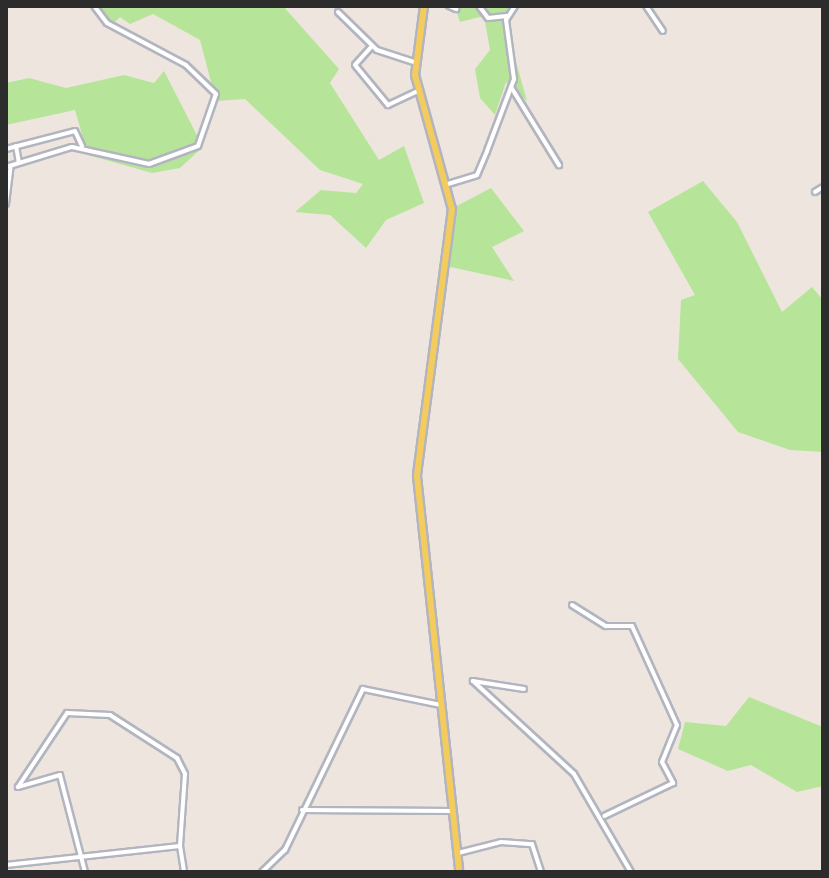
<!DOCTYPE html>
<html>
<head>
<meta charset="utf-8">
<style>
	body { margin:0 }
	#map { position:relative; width:829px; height:878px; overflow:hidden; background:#eee6de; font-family:"Alegreya Sans",sans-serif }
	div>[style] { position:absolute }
	.green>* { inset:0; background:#b6e599 }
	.roads { filter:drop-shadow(2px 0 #b2b5c0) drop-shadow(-2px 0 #b2b5c0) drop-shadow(0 2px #b2b5c0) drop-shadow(0 -2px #b2b5c0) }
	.street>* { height:4px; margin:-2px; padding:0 2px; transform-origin:2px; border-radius:2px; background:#fff }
	.primary>* { height:6px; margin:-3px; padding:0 3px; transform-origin:3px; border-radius:3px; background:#f4cb5d }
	span { translate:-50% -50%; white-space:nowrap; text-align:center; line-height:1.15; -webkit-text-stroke:7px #fff; paint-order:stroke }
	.frame { position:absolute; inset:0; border:8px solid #2c2c2c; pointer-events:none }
</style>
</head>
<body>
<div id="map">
	<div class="green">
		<i style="clip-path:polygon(93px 6px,283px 6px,339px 69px,330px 83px,379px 160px,404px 146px,424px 203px,386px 220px,366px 248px,330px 215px,295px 212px,321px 190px,356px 193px,363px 184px,320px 170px,245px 99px,216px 101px,200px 40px,153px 14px,130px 24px,120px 17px,110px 27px)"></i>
		<i style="clip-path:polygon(455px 6px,518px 6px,507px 17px,508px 33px,527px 101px,506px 82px,495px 115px,480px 98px,475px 69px,490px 50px,484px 16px,460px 22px)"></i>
		<i style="clip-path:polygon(164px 71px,203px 147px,180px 168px,152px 173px,88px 155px,75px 110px,6px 125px,6px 83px,29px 78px,66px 88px,124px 75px,154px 83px)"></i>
		<i style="clip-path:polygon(703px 181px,737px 222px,782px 312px,812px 287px,823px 300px,823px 452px,790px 450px,738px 432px,678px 359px,681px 300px,695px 295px,648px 212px)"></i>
		<i style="clip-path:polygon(491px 188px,524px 231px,492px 247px,514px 281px,446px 266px,453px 208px)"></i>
		<i style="clip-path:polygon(749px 697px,823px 727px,823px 786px,797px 792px,751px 765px,728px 771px,678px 749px,685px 722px,726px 726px)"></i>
	</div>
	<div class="roads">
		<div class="street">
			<i style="left:449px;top:6px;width:8px;rotate:23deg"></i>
			<i style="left:479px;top:6px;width:15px;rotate:53deg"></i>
			<i style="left:488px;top:18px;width:19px;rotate:-6deg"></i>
			<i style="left:646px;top:6px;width:30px;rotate:56deg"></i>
			<i style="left:338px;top:12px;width:54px;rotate:44.3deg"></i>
			<i style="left:377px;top:50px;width:38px;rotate:18deg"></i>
			<i style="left:372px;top:46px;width:25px;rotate:132deg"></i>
			<i style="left:355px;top:65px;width:52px;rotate:50.5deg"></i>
			<i style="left:388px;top:105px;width:33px;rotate:-25deg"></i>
			<i style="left:511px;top:87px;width:92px;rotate:58.4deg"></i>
			<i style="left:16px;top:146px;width:17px;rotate:80deg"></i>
			<i style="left:6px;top:149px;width:71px;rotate:-14.6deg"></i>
			<i style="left:75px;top:131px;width:17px;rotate:65deg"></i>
			<i style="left:6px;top:167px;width:69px;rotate:-16.9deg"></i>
			<i style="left:72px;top:147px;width:79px;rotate:12.4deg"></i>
			<i style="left:149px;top:164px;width:52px;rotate:-20.2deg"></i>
			<i style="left:198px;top:146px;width:55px;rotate:-70.9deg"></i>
			<i style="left:216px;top:94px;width:42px;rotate:-136deg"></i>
			<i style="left:186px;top:65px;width:89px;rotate:-152deg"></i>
			<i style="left:107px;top:23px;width:21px;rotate:-127deg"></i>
			<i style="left:448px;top:184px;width:30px;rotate:-17deg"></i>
			<i style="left:477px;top:175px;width:26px;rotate:-67deg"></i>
			<i style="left:487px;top:151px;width:77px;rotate:-69.4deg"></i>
			<i style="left:514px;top:79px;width:60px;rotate:-97.7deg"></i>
			<i style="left:506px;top:20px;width:17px;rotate:-57deg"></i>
			<i style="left:815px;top:192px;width:9px;rotate:-32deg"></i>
			<i style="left:6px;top:204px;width:38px;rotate:-83deg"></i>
			<i style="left:572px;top:605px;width:40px;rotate:32deg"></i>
			<i style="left:606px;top:626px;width:26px"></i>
			<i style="left:632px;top:626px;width:109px;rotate:65.6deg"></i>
			<i style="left:677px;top:725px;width:40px;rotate:112deg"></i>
			<i style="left:662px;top:762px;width:24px;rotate:62deg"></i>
			<i style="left:673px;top:783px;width:76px;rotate:154.4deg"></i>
			<i style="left:524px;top:689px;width:52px;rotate:-171.1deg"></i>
			<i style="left:473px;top:681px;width:137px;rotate:42.6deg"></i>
			<i style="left:574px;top:774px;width:113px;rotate:59.8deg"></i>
			<i style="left:302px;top:810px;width:150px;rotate:0.4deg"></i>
			<i style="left:458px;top:853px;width:44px;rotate:-14.3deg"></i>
			<i style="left:501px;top:842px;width:31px;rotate:4deg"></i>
			<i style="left:532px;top:844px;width:29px;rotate:72deg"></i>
			<i style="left:6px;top:865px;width:175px;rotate:-6.2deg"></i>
			<i style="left:180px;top:846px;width:26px;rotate:81deg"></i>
			<i style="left:85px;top:872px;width:100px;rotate:-104.5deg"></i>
			<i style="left:60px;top:775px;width:44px;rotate:164.1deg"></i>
			<i style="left:18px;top:787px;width:89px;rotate:-56.5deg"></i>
			<i style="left:67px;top:713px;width:43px;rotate:2.7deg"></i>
			<i style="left:110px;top:715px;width:80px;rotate:32.7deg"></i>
			<i style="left:177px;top:758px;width:18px;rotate:63deg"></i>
			<i style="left:185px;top:774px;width:72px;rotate:94deg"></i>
			<i style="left:262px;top:872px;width:32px;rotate:-44deg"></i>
			<i style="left:285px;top:850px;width:179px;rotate:-64.2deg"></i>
			<i style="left:363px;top:689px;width:80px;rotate:11.6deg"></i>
		</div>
		<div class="primary">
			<i style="left:424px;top:6px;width:70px;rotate:97.4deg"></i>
			<i style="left:415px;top:75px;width:139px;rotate:74.6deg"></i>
			<i style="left:452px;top:209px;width:269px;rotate:97.5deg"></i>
			<i style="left:417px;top:476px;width:398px;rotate:83.9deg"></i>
		</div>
	</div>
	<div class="frame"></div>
</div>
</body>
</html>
